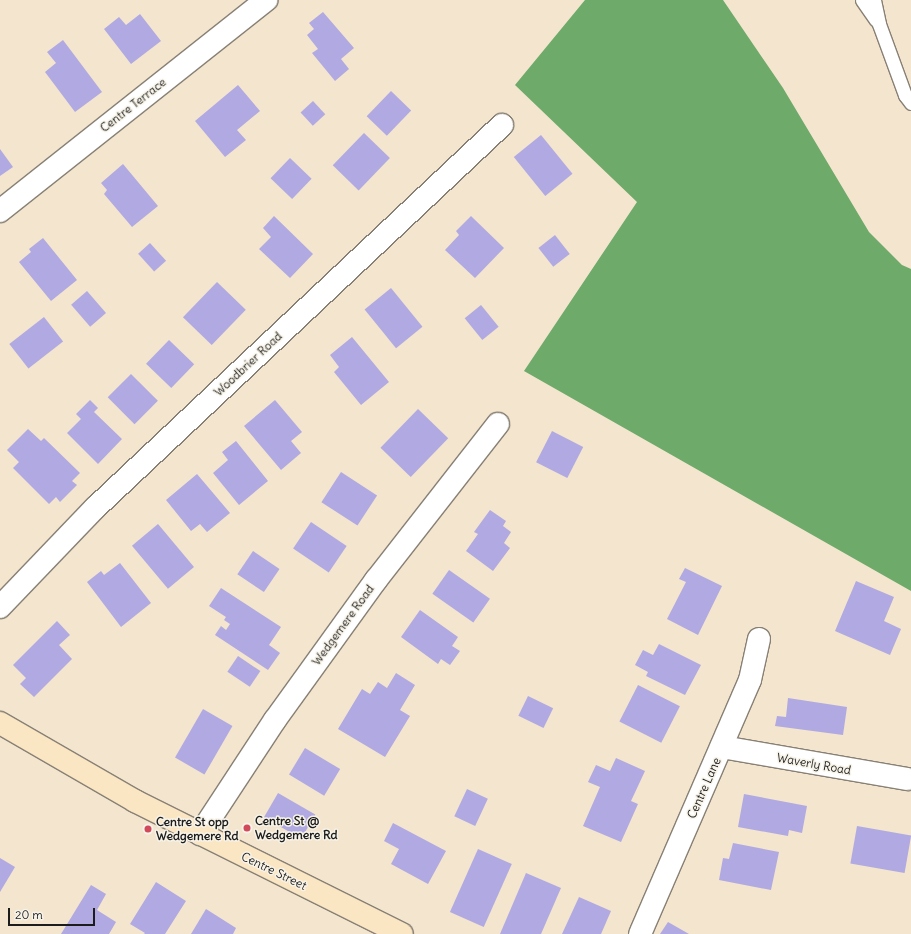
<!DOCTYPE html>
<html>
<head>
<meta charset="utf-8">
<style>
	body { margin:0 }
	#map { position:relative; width:911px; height:934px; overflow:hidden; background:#f3e5ce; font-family:Delius,sans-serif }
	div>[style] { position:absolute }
	.forest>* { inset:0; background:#6eaa69 }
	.building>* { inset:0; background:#b1a9e2; transform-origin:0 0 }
	.roads { filter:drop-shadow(1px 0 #888075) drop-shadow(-1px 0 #888075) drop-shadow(0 1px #888075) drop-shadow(0 -1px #888075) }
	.lane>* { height:13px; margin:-6.5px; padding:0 6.5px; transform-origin:6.5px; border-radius:6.5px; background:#fff }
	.street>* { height:22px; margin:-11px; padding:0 11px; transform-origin:11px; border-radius:11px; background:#fff }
	.secondary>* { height:22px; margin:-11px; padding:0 11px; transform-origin:11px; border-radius:11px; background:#fbe6c4 }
	.dots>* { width:11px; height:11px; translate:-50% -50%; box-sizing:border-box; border:2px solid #f7f3e8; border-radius:50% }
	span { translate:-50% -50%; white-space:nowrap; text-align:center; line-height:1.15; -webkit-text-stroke:3px #f7f3e8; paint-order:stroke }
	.street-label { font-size:12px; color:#1c1c1c }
	.poi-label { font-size:12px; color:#1c1c1c; font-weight:700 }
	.left { translate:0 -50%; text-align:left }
	.scale { position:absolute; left:8px; top:908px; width:87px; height:18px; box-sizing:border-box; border:2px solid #1c1c1c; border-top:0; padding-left:5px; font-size:12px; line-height:14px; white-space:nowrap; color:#1c1c1c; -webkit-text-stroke:3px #f7f3e8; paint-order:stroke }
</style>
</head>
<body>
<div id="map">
	<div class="forest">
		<i style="clip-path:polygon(585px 0,723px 0,783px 88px,869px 232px,902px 265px,911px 269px,911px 591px,524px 371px,637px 202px,515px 85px)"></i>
	</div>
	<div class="building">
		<i style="clip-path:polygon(323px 12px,354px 48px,341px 59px,349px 69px,335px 81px,312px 53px,318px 49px,307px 35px,314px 29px,309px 23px)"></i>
		<i style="clip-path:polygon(140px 14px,161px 41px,131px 64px,104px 29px,119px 17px,126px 25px)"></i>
		<i style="clip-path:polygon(63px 40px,102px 92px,75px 112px,45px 72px,56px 63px,47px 52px)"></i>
		<i style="clip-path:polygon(238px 85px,260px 111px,237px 130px,246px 140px,225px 157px,195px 121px)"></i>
		<i style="left:391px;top:91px;width:28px;height:35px;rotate:44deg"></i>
		<i style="left:313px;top:101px;width:18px;height:17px;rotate:47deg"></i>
		<i style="left:364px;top:133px;width:36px;height:45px;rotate:44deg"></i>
		<i style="left:541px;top:135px;width:50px;height:35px;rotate:51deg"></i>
		<i style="clip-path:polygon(0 149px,13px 167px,0 176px)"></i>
		<i style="left:290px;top:158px;width:30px;height:28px;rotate:44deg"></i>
		<i style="clip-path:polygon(123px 164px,158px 206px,132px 227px,104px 194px,107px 190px,101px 183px)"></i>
		<i style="clip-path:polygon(274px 216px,313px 254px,290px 278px,259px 249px,271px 237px,263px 228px)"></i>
		<i style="clip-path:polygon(471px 216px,504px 248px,475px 278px,445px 250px,459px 235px,456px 231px)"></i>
		<i style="left:555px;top:235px;width:24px;height:21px;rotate:52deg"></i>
		<i style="clip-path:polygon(43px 238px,77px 280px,51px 301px,19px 262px,31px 252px,29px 249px)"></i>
		<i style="left:150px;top:243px;width:24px;height:16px;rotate:48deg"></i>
		<i style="left:217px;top:282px;width:40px;height:49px;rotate:44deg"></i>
		<i style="left:391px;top:288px;width:50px;height:34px;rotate:51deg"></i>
		<i style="left:87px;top:291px;width:29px;height:21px;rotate:49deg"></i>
		<i style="left:481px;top:305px;width:28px;height:21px;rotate:51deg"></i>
		<i style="left:44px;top:317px;width:31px;height:44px;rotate:52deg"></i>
		<i style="clip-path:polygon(352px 337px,389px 382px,361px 405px,334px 372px,339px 367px,330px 355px)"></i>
		<i style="left:169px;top:340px;width:35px;height:33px;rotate:44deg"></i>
		<i style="left:131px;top:374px;width:38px;height:33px;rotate:45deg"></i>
		<i style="clip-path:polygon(90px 400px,98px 408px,94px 412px,122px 439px,98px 464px,67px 433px,81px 419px,76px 414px)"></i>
		<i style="clip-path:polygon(275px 400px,302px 432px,291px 441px,301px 453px,281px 470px,244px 426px)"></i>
		<i style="left:418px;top:409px;width:42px;height:54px;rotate:44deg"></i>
		<i style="clip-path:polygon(28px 429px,41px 441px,44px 438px,80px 473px,72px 481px,77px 485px,60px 502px,56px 497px,49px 504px,13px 468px,19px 462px,7px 450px)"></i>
		<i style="left:552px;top:431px;width:35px;height:35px;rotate:27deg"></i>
		<i style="clip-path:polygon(236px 441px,268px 481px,239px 505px,213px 473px,228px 460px,222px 452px)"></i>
		<i style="left:341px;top:472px;width:43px;height:36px;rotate:33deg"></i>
		<i style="clip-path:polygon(197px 474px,230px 513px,207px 532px,200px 524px,191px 531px,166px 500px)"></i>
		<i style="clip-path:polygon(490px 510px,506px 521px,503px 526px,511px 532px,504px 543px,510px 548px,493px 571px,466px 551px,478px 534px,474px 532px)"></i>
		<i style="left:311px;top:522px;width:43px;height:32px;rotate:34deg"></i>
		<i style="left:158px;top:524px;width:56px;height:34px;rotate:50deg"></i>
		<i style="left:253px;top:551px;width:32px;height:28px;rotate:34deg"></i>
		<i style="clip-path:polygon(120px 563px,151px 603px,121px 627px,87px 582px,101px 571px,104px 575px)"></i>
		<i style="clip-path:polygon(685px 568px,722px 586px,698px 635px,667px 619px,686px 582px,679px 579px)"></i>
		<i style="left:449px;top:570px;width:50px;height:29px;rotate:35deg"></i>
		<i style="clip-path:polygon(856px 581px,894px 597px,884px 621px,901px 629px,890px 655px,835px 631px)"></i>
		<i style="clip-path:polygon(221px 588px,281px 627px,269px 645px,280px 653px,268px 670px,215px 635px,221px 626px,226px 630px,230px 624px,224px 620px,226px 617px,209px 606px)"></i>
		<i style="clip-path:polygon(420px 610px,458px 637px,452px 646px,460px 651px,450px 665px,441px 659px,438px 664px,401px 637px)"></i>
		<i style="clip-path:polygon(57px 621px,70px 635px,59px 645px,72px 659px,34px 697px,20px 684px,26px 678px,13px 665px)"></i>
		<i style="clip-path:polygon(659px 644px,701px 665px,685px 695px,646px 676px,648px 672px,635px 665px,643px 650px,653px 655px)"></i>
		<i style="left:238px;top:656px;width:27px;height:19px;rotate:34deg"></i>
		<i style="clip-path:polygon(396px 673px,415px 685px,400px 710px,410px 716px,385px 757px,338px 729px,362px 689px,370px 694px,378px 682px,387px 688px)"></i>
		<i style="left:638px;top:685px;width:47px;height:41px;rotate:27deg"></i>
		<i style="left:528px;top:696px;width:28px;height:22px;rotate:26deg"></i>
		<i style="clip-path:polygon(788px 698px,847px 707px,843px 735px,775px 726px,777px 716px,786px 717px)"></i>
		<i style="left:203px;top:709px;width:34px;height:56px;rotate:30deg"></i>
		<i style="left:305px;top:748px;width:41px;height:31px;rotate:31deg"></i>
		<i style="clip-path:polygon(616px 758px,645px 771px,631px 801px,638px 804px,621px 842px,583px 826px,600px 787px,588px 782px,596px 765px,610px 771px)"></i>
		<i style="left:467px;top:789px;width:23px;height:30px;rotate:25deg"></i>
		<i style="left:278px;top:793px;width:43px;height:28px;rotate:30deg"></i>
		<i style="clip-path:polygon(744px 794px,807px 806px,802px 833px,789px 830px,788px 836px,738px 827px)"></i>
		<i style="clip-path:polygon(393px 823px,446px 851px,428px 884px,391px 864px,399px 849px,384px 841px)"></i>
		<i style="left:857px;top:826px;width:55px;height:38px;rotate:10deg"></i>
		<i style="clip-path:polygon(733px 843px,779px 852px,771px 890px,719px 880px,723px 858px,729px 859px)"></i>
		<i style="left:478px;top:849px;width:37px;height:69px;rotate:24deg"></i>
		<i style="clip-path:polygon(0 858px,15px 867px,0 892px)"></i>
		<i style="clip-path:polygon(526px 873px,561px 888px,541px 934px,500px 934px)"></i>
		<i style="clip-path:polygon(156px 882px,186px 901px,165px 934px,144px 934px,145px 933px,130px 924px)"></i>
		<i style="clip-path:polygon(91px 885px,106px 894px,97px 910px,116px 922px,109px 934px,61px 934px)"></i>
		<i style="clip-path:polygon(579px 897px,611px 911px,601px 934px,562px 934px)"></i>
		<i style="clip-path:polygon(206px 909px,236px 928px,233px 934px,191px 934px)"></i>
		<i style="clip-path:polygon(668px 922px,689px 934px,660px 934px)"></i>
	</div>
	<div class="roads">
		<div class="lane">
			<i style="left:862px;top:0;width:24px;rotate:55deg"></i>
			<i style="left:874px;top:0;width:25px;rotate:78deg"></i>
			<i style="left:879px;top:24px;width:76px;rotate:69.9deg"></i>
			<i style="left:905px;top:95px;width:10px;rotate:53deg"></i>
		</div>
		<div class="street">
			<i style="left:0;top:211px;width:340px;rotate:-38.4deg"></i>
			<i style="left:0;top:607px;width:137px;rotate:-46.2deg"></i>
			<i style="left:95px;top:508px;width:559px;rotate:-43.26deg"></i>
			<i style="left:722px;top:747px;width:188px;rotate:9.8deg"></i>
			<i style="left:200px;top:834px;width:136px;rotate:-56.7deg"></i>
			<i style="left:275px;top:720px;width:173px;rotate:-54.2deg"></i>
			<i style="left:376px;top:580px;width:198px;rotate:-52deg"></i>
			<i style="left:640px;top:934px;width:277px;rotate:-66.6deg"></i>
			<i style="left:750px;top:680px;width:42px;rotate:-77.6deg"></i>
		</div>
		<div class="secondary">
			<i style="left:0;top:723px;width:156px;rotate:30deg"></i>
			<i style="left:135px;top:801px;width:298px;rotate:26.5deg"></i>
		</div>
	</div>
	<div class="dots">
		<i style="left:247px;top:828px;background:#d1495b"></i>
		<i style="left:148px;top:829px;background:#d1495b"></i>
	</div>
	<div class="street-label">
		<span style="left:133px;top:105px;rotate:-38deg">Centre Terrace</span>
		<span style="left:248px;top:364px;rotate:-43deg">Woodbrier Road</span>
		<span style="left:343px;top:625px;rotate:-54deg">Wedgemere Road</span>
		<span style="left:814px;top:764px;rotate:10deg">Waverly Road</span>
		<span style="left:704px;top:788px;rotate:-66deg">Centre Lane</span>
		<span style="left:274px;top:871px;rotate:26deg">Centre Street</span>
	</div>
	<div class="poi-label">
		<span class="left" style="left:255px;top:828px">Centre St @<br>Wedgemere Rd</span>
		<span class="left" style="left:156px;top:829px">Centre St opp<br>Wedgemere Rd</span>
	</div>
	<div class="scale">20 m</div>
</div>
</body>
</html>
